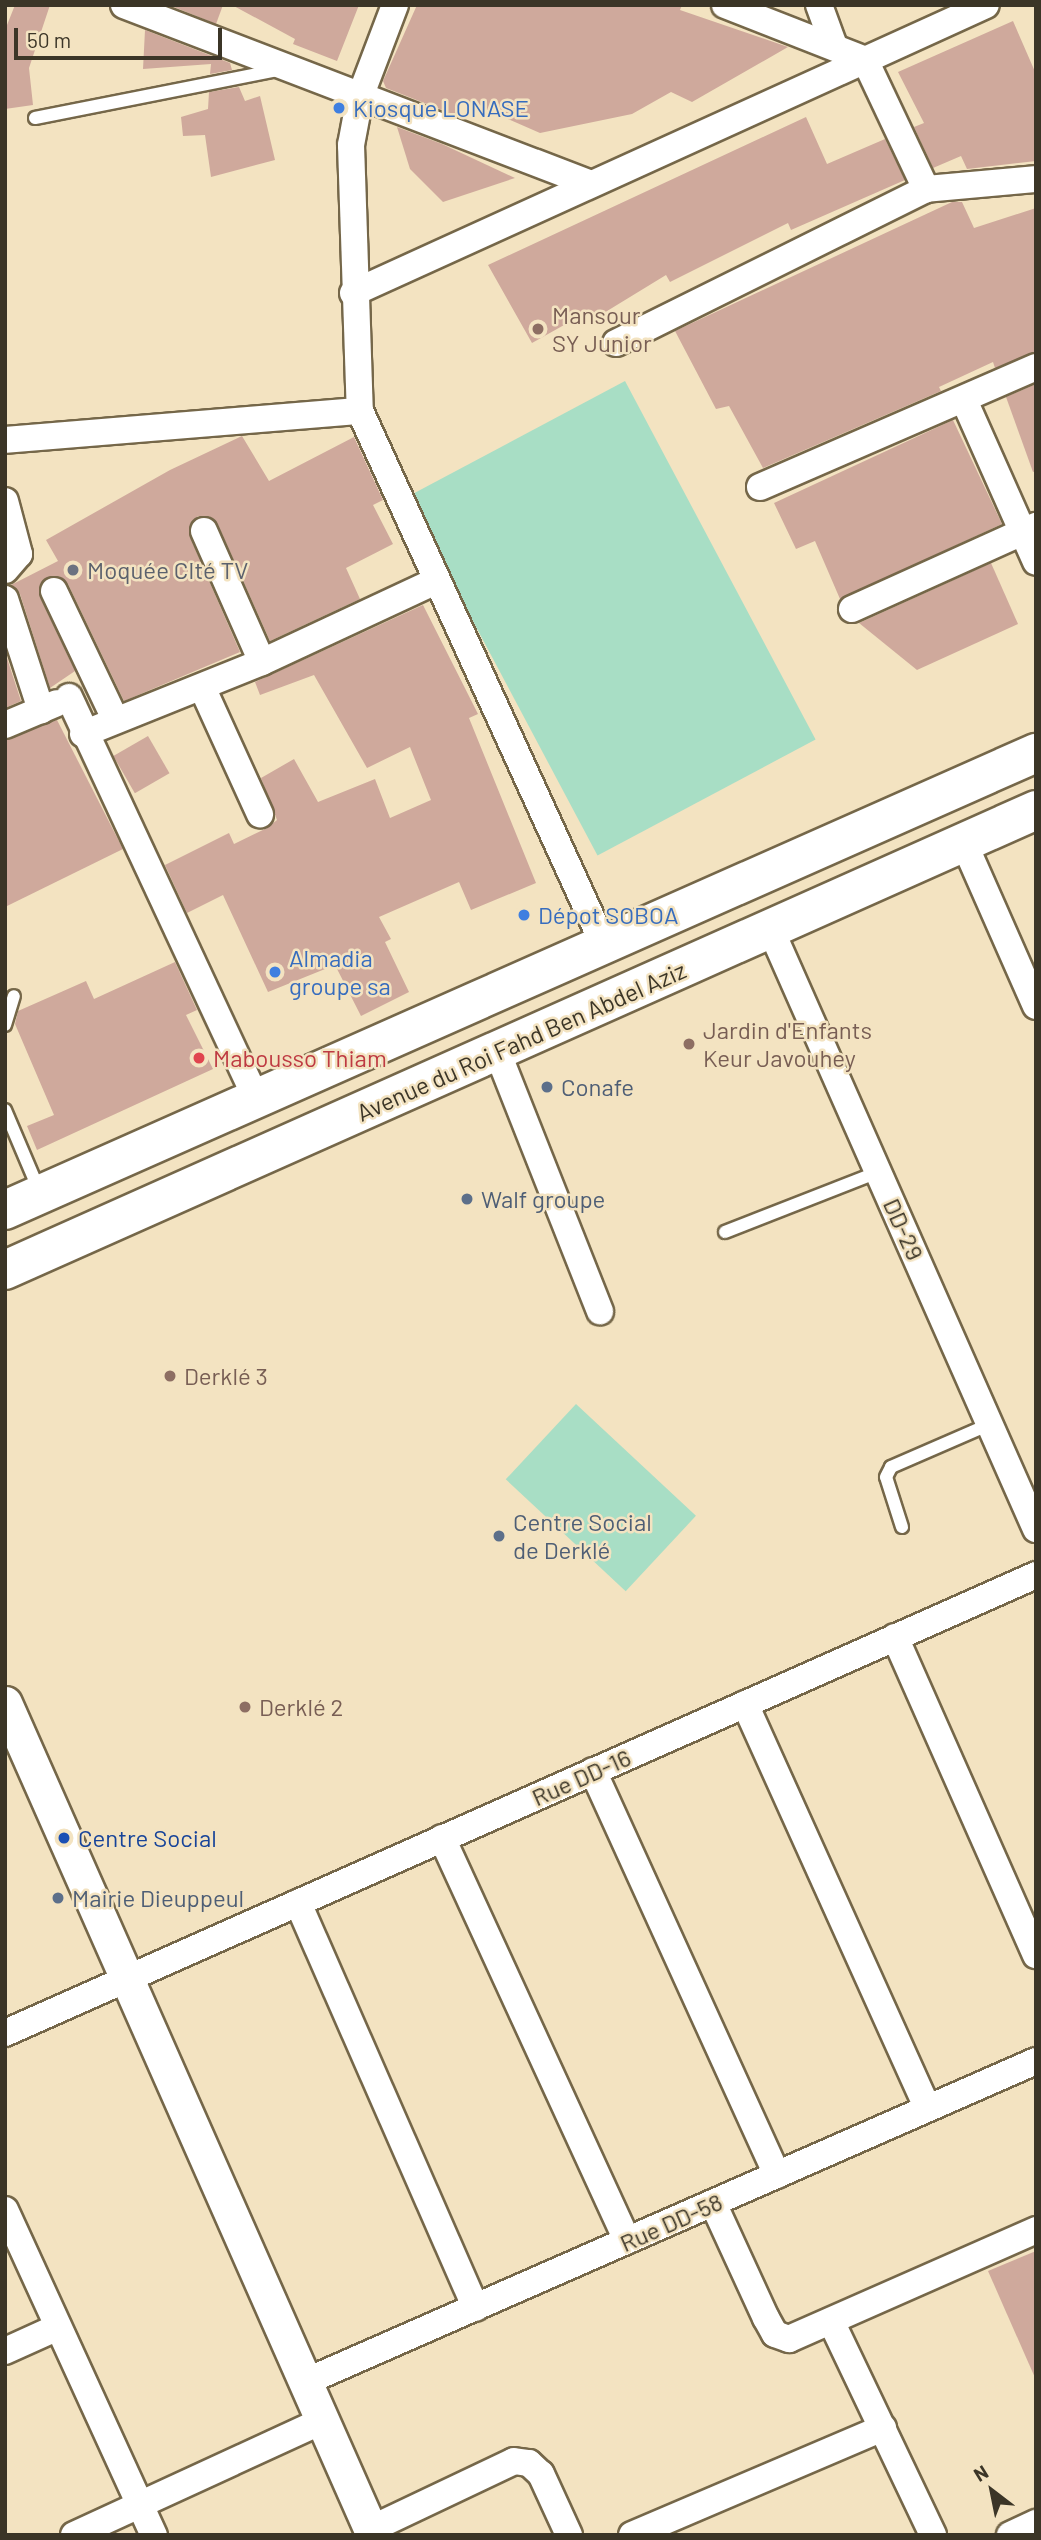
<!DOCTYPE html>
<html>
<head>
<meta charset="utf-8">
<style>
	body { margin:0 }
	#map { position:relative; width:1041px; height:2540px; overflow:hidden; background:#f3e3c1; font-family:Barlow,sans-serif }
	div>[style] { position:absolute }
	.green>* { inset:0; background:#a8dec5; transform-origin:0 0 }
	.building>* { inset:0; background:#cfa99c; transform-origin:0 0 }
	.roads { filter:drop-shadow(2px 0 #756749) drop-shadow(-2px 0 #756749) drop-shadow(0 2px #756749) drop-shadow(0 -2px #756749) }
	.service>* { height:12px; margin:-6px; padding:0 6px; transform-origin:6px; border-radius:6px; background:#fff }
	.minor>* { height:26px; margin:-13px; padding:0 13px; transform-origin:13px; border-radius:13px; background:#fff }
	.tertiary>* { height:33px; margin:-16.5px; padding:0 16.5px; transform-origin:16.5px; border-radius:16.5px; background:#fff }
	.primary>* { height:38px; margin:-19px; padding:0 19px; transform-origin:19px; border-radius:19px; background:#fff }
	.dots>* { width:19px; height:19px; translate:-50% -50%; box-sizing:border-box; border:4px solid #f3e3c1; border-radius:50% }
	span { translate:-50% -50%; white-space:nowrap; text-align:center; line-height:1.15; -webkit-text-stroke:5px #f3e3c1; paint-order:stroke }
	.shop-label { font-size:24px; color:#366cbe }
	.left { translate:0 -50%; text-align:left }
	.education-label { font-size:24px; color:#785e54 }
	.worship-label { font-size:24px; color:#5b616d }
	.street-label { font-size:24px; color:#3b3527 }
	.health-label { font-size:24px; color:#be3a42 }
	.service-label { font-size:24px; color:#4e5e75 }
	.transit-label { font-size:24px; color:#164399 }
	.frame { position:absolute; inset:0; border:7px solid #3b3527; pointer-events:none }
	.north { position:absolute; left:957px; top:2456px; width:70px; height:70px; -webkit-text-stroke:5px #f3e3c1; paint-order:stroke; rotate:328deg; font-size:19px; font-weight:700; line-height:28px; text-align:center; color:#3b3527 }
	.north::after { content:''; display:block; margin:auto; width:24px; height:32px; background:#3b3527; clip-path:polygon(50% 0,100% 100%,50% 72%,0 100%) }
	.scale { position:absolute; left:14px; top:28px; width:208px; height:32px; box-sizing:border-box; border:4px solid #3b3527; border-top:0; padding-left:9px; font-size:21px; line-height:24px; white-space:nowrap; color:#3b3527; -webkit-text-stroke:5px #f3e3c1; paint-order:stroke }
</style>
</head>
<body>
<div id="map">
	<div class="green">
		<i style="left:625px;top:381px;width:406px;height:247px;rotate:62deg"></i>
		<i style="left:576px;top:1404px;width:164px;height:103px;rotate:43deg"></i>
	</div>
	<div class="building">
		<i style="clip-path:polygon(15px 5px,50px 5px,29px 68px,33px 105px,5px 109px,5px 30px)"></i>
		<i style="clip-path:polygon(169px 5px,223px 5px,216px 24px)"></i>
		<i style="clip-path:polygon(232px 5px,359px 5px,337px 61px,293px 44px,295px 39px)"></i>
		<i style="clip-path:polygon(417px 5px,682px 5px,680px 10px,788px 47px,692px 102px,671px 92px,632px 114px,540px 133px,462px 99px,455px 115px,386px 88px,383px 81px)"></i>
		<i style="clip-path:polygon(1013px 21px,1036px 74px,1036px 161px,967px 169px,961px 156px,933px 168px,914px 127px,924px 123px,898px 72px)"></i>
		<i style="clip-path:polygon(145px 30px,230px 63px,232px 70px,210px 74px,211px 64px,143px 69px)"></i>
		<i style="clip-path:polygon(239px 87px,245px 101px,260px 96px,275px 160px,211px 177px,205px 135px,183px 136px,181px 117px,208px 109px,209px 92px)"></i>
		<i style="clip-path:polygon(806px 117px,827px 164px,885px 139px,905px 180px,791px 230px,788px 223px,670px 282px,666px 275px,594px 319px,589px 311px,532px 343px,488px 265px)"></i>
		<i style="clip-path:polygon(397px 127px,442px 144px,515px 178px,443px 202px,410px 169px)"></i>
		<i style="clip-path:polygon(952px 202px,962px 202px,974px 228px,1036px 208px,1036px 352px,995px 368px,993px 362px,939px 387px,941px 391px,763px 468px,729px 406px,716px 409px,675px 331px)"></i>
		<i style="clip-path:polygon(1036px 384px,1036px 471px,1033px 472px,1006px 397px)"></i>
		<i style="clip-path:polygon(953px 420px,1002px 524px,840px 599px,815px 541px,796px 549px,774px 503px)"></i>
		<i style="clip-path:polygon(242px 436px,269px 481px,354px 437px,383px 500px,373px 505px,393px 544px,346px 568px,360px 599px,270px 641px,218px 525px,198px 516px,191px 522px,190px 537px,240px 652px,124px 701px,68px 584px,48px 577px,41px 583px,40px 597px,75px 671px,50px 688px,20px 594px,11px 585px,58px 561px,46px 540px,170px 470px)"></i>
		<i style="clip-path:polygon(991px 563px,1018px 624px,917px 670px,859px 623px)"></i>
		<i style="clip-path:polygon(423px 605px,478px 714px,469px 718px,536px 883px,471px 910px,459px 882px,379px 917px,391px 939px,385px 942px,409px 992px,361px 1016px,335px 965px,268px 992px,223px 895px,187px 913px,165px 865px,229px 833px,234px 844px,267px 828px,277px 820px,261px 778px,294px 759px,318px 802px,375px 779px,390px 818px,431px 800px,410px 747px,367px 768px,314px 675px,260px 695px,255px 682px)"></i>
		<i style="clip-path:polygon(5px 652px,21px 701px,5px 708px)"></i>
		<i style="clip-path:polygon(57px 720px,123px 849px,5px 907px,5px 740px)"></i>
		<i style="left:148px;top:736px;width:43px;height:40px;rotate:60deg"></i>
		<i style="clip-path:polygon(175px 962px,197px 1010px,186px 1015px,213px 1069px,37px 1150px,27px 1126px,54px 1115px,15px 1024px,18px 1011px,86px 981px,94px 999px)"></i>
		<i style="clip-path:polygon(1036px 2251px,1036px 2380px,988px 2271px)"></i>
	</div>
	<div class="roads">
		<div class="service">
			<i style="left:35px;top:118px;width:248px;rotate:-11.2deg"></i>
			<i style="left:5px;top:1025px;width:30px;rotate:-73deg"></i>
			<i style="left:5px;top:1110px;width:87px;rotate:67deg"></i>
			<i style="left:725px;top:1232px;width:164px;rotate:-21.4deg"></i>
			<i style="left:902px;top:1527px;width:52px;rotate:-107.7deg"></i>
			<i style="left:886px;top:1477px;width:11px;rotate:-63deg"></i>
			<i style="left:891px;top:1467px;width:108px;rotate:-23.5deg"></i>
		</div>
		<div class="minor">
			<i style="left:124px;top:5px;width:500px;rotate:20.97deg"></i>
			<i style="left:395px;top:5px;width:98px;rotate:110.8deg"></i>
			<i style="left:360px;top:97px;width:49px;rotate:100.6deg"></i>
			<i style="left:351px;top:145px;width:266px;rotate:88.1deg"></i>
			<i style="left:360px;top:411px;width:585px;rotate:65.45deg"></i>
			<i style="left:725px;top:5px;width:150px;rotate:21.4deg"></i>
			<i style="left:865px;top:60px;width:143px;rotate:64.7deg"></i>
			<i style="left:926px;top:189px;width:110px;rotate:-5.2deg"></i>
			<i style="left:819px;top:5px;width:44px;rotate:69.9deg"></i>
			<i style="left:353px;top:293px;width:695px;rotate:-24.46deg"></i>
			<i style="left:616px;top:343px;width:346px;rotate:-26.4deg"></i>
			<i style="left:964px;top:400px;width:177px;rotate:66deg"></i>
			<i style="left:5px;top:440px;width:356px;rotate:-4.7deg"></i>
			<i style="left:760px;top:487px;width:301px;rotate:-23.5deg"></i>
			<i style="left:5px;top:501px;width:55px;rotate:75.2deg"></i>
			<i style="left:19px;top:554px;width:21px;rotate:131deg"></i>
			<i style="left:204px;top:531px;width:143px;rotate:66.1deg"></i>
			<i style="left:54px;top:591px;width:142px;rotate:64.5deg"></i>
			<i style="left:5px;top:599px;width:117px;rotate:72deg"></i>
			<i style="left:852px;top:609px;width:202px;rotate:-24.3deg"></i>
			<i style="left:202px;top:687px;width:140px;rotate:65.5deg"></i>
			<i style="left:69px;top:697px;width:442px;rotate:65deg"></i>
			<i style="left:5px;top:725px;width:56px;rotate:-22.9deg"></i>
			<i style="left:83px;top:734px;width:193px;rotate:-21.9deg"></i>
			<i style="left:262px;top:662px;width:192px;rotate:-25deg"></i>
			<i style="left:964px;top:843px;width:178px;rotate:66.2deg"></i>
			<i style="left:771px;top:930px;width:655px;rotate:66.14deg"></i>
			<i style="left:497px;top:1051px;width:280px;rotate:68.4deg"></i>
			<i style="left:895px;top:1637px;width:348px;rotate:66.1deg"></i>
			<i style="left:745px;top:1704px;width:443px;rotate:65.7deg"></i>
			<i style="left:593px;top:1771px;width:444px;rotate:65.5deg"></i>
			<i style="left:442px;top:1838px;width:443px;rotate:65.3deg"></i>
			<i style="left:298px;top:1903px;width:442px;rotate:66.3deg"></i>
			<i style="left:5px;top:2033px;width:1128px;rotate:-23.95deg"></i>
			<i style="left:713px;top:2203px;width:127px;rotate:65.3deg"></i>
			<i style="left:766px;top:2318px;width:18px;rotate:61deg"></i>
			<i style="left:775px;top:2334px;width:15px;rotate:20deg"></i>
			<i style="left:789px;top:2339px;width:270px;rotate:-23.8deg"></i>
			<i style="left:5px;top:2210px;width:358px;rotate:65.4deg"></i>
			<i style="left:831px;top:2321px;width:237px;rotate:64.5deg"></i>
			<i style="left:5px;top:2351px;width:58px;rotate:-24.4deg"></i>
			<i style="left:305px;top:2382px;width:798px;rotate:-23.71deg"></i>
			<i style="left:371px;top:2529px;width:158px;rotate:-25.4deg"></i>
			<i style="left:514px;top:2461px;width:15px;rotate:8deg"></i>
			<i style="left:529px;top:2463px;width:16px;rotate:43deg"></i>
			<i style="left:541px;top:2474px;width:67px;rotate:65.3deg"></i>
			<i style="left:74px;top:2535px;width:273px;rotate:-24.7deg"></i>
			<i style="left:632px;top:2535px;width:273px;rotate:-23.1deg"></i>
			<i style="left:1010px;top:2535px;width:29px;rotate:-25deg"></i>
		</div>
		<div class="tertiary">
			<i style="left:5px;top:1703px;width:910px;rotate:66.14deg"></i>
		</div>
		<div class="primary">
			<i style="left:5px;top:1210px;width:1128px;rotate:-23.91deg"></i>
			<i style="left:5px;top:1270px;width:1129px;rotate:-24.04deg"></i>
		</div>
	</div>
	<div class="dots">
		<i style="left:339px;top:108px;background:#3f7fe0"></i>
		<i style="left:538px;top:329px;background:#8d6e63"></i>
		<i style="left:73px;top:570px;background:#6b7280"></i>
		<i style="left:524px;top:915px;background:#3f7fe0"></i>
		<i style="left:275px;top:972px;background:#3f7fe0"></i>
		<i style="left:689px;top:1044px;background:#8d6e63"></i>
		<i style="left:199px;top:1058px;background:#e0444e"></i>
		<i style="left:547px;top:1087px;background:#5c6f8a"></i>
		<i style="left:467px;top:1199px;background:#5c6f8a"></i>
		<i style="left:170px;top:1376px;background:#8d6e63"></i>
		<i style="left:499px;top:1536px;background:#5c6f8a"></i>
		<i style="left:245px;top:1707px;background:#8d6e63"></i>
		<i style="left:64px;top:1838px;background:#1a4fb4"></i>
		<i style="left:58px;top:1898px;background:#5c6f8a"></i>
	</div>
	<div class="shop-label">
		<span class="left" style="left:353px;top:108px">Kiosque LONASE</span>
		<span class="left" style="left:538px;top:915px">Dépot SOBOA</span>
		<span class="left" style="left:289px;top:972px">Almadia<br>groupe sa</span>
	</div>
	<div class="education-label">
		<span class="left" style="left:552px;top:329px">Mansour<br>SY Junior</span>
		<span class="left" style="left:703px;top:1044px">Jardin d'Enfants<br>Keur Javouhey</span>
		<span class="left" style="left:184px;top:1376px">Derklé 3</span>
		<span class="left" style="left:259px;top:1707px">Derklé 2</span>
	</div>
	<div class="worship-label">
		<span class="left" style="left:87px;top:570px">Moquée CIté TV</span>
	</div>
	<div class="street-label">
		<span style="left:521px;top:1041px;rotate:-24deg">Avenue du Roi Fahd Ben Abdel Aziz</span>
		<span style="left:904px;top:1229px;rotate:66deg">DD-29</span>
		<span style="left:581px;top:1777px;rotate:-24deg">Rue DD-16</span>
		<span style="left:671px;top:2222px;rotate:-24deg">Rue DD-58</span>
	</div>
	<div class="health-label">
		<span class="left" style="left:213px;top:1058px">Mabousso Thiam</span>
	</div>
	<div class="service-label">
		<span class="left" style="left:561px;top:1087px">Conafe</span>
		<span class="left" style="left:481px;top:1199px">Walf groupe</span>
		<span class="left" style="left:513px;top:1536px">Centre Social<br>de Derklé</span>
		<span class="left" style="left:72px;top:1898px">Mairie Dieuppeul</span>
	</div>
	<div class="transit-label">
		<span class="left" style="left:78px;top:1838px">Centre Social</span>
	</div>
	<div class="frame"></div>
	<div class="north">N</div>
	<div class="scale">50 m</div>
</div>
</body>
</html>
